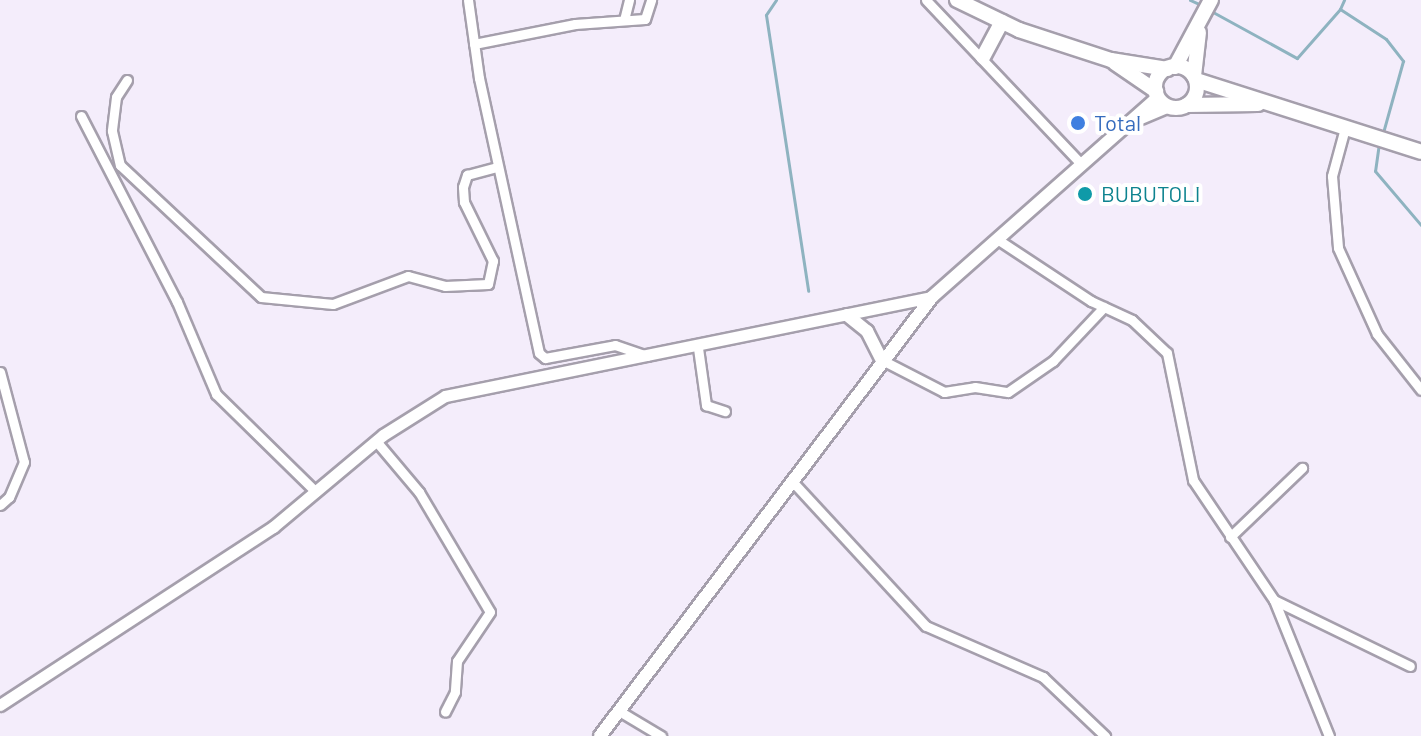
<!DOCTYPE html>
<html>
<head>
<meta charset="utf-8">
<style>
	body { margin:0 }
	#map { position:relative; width:1421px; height:736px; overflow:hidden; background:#f4edfb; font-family:Barlow,sans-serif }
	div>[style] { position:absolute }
	.stream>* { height:3px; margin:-1.5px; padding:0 1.5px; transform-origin:1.5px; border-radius:1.5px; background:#8eb3c0 }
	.roads { filter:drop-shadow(2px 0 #a59fac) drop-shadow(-2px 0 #a59fac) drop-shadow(0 2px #a59fac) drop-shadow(0 -2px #a59fac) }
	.minor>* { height:9px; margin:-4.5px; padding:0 4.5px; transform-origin:4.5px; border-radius:4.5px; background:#fff }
	.tertiary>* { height:11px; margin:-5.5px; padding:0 5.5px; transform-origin:5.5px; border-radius:5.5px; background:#fff }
	.secondary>* { height:12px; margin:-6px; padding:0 6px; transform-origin:6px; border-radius:6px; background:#fff }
	.primary>* { height:14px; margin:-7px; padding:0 7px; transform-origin:7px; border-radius:7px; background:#fff }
	.primary>.ring { margin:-7px; padding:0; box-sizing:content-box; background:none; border:14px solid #fff; border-radius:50% }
	.dots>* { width:22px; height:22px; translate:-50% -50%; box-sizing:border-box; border:4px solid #fff; border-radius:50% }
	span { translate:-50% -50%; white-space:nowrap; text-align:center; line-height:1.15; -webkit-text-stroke:8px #fff; paint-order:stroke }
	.shop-label { font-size:22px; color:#366cbe }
	.left { translate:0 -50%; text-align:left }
	.culture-label { font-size:22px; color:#0d838f }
</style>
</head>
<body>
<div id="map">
	<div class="stream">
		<i style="left:776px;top:0;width:18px;rotate:124deg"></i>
		<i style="left:766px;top:15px;width:279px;rotate:81.3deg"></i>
		<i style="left:1190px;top:0;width:12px;rotate:24deg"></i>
		<i style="left:1340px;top:9px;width:10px;rotate:-66deg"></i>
		<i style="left:1211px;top:11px;width:98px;rotate:28.7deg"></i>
		<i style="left:1297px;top:58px;width:65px;rotate:-48.7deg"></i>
		<i style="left:1340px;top:9px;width:55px;rotate:33.1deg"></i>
		<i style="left:1386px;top:39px;width:28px;rotate:52deg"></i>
		<i style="left:1403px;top:61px;width:78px;rotate:105.6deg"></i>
		<i style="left:1379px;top:143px;width:28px;rotate:98deg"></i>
		<i style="left:1375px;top:171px;width:71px;rotate:49.6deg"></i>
	</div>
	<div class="roads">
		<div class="minor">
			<i style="left:468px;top:0;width:79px;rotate:82deg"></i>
			<i style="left:479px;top:78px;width:281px;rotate:77.7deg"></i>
			<i style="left:539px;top:353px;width:8px;rotate:40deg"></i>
			<i style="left:545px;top:358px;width:71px;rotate:-10.5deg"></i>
			<i style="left:615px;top:345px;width:34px;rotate:19deg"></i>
			<i style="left:926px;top:0;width:226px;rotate:46.6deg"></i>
			<i style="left:624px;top:20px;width:21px;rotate:-76deg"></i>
			<i style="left:474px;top:44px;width:103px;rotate:-11.2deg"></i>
			<i style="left:575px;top:24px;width:70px;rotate:-4.1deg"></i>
			<i style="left:645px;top:19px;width:20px;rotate:-72deg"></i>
			<i style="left:127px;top:80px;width:20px;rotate:123deg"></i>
			<i style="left:116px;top:97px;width:34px;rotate:97deg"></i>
			<i style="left:112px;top:131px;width:35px;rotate:77deg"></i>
			<i style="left:120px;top:165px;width:193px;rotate:43.1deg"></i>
			<i style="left:261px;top:297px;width:72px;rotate:5.6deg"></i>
			<i style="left:333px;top:304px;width:80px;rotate:-20.5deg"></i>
			<i style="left:408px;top:276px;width:38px;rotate:15deg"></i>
			<i style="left:445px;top:286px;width:43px;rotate:-2.7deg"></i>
			<i style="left:488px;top:284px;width:24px;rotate:-78deg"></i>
			<i style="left:493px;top:261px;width:66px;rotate:-116.2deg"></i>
			<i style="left:464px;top:202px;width:15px;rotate:-94deg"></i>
			<i style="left:463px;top:187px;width:13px;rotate:-72deg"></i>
			<i style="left:467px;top:175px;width:31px;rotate:-15deg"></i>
			<i style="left:81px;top:116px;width:209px;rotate:62.7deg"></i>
			<i style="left:177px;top:302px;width:100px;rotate:67deg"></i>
			<i style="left:216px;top:394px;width:140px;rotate:44.4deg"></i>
			<i style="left:1345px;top:128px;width:50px;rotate:105.2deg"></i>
			<i style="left:1332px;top:176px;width:72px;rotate:85.2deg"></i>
			<i style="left:1338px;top:248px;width:94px;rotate:65.6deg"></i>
			<i style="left:1377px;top:334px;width:71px;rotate:51.8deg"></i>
			<i style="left:997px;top:239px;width:113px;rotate:33.4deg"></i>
			<i style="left:1091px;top:301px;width:45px;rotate:24.9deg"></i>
			<i style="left:1132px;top:320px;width:48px;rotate:43.3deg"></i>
			<i style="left:1167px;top:353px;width:130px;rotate:78.4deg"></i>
			<i style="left:1193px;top:480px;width:145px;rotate:56deg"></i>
			<i style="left:1274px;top:600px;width:147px;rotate:68deg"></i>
			<i style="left:698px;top:348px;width:58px;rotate:82deg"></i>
			<i style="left:706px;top:405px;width:20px;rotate:18deg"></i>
			<i style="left:882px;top:360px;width:70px;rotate:27.3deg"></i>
			<i style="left:944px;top:392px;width:31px;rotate:-9deg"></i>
			<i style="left:975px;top:387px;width:33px;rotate:9deg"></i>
			<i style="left:1008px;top:392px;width:55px;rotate:-34.6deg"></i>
			<i style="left:1053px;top:361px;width:74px;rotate:-46.6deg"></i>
			<i style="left:0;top:372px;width:93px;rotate:75.1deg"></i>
			<i style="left:24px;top:462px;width:38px;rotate:113deg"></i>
			<i style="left:9px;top:497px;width:12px;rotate:138deg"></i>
			<i style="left:376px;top:441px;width:67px;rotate:49.9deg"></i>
			<i style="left:419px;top:492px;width:139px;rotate:59.4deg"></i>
			<i style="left:490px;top:612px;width:59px;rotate:124deg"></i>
			<i style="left:457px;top:661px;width:31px;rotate:94deg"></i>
			<i style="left:455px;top:692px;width:22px;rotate:117deg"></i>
			<i style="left:792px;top:481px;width:197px;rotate:47.3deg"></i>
			<i style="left:926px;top:626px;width:128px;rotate:23.6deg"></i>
			<i style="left:1043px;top:677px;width:86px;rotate:43.6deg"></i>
			<i style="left:1230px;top:537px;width:100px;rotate:-43.8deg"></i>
			<i style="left:1274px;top:600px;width:151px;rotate:25.9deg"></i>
			<i style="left:619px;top:711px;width:49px;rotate:30.8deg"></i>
		</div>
		<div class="tertiary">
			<i style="left:0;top:705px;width:326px;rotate:-33.1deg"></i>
			<i style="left:273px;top:527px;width:143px;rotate:-39.9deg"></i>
			<i style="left:383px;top:435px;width:73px;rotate:-32.2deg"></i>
			<i style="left:445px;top:396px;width:497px;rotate:-11.5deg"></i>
		</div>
		<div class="secondary">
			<i style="left:1141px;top:118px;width:28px;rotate:-23deg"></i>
			<i style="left:847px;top:315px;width:26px;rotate:39deg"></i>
			<i style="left:867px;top:331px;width:33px;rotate:63deg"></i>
			<i style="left:600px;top:736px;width:550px;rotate:-52.9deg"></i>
			<i style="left:932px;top:297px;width:302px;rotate:-41.5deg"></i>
		</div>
		<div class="primary">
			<i style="left:957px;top:0;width:69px;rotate:25.8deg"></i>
			<i style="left:1019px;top:30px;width:97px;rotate:18.1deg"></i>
			<i style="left:1111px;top:60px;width:57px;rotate:9.1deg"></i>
			<i style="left:983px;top:57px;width:40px;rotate:-62deg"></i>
			<i style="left:1115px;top:63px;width:50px;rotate:34.3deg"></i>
			<i class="ring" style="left:1155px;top:66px;width:28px;height:28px"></i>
			<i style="left:1175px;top:67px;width:76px;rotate:-61.8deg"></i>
			<i style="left:1194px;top:76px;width:44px;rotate:-83.5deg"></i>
			<i style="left:1196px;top:80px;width:236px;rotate:17.7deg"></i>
			<i style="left:1187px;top:105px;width:71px;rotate:-0.8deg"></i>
		</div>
	</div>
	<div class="dots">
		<i style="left:1078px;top:123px;background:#3f7fe0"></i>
		<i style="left:1085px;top:194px;background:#0f9aa8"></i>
	</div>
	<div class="shop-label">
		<span class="left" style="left:1094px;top:123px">Total</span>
	</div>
	<div class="culture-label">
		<span class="left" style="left:1101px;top:194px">BUBUTOLI</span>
	</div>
</div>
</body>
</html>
